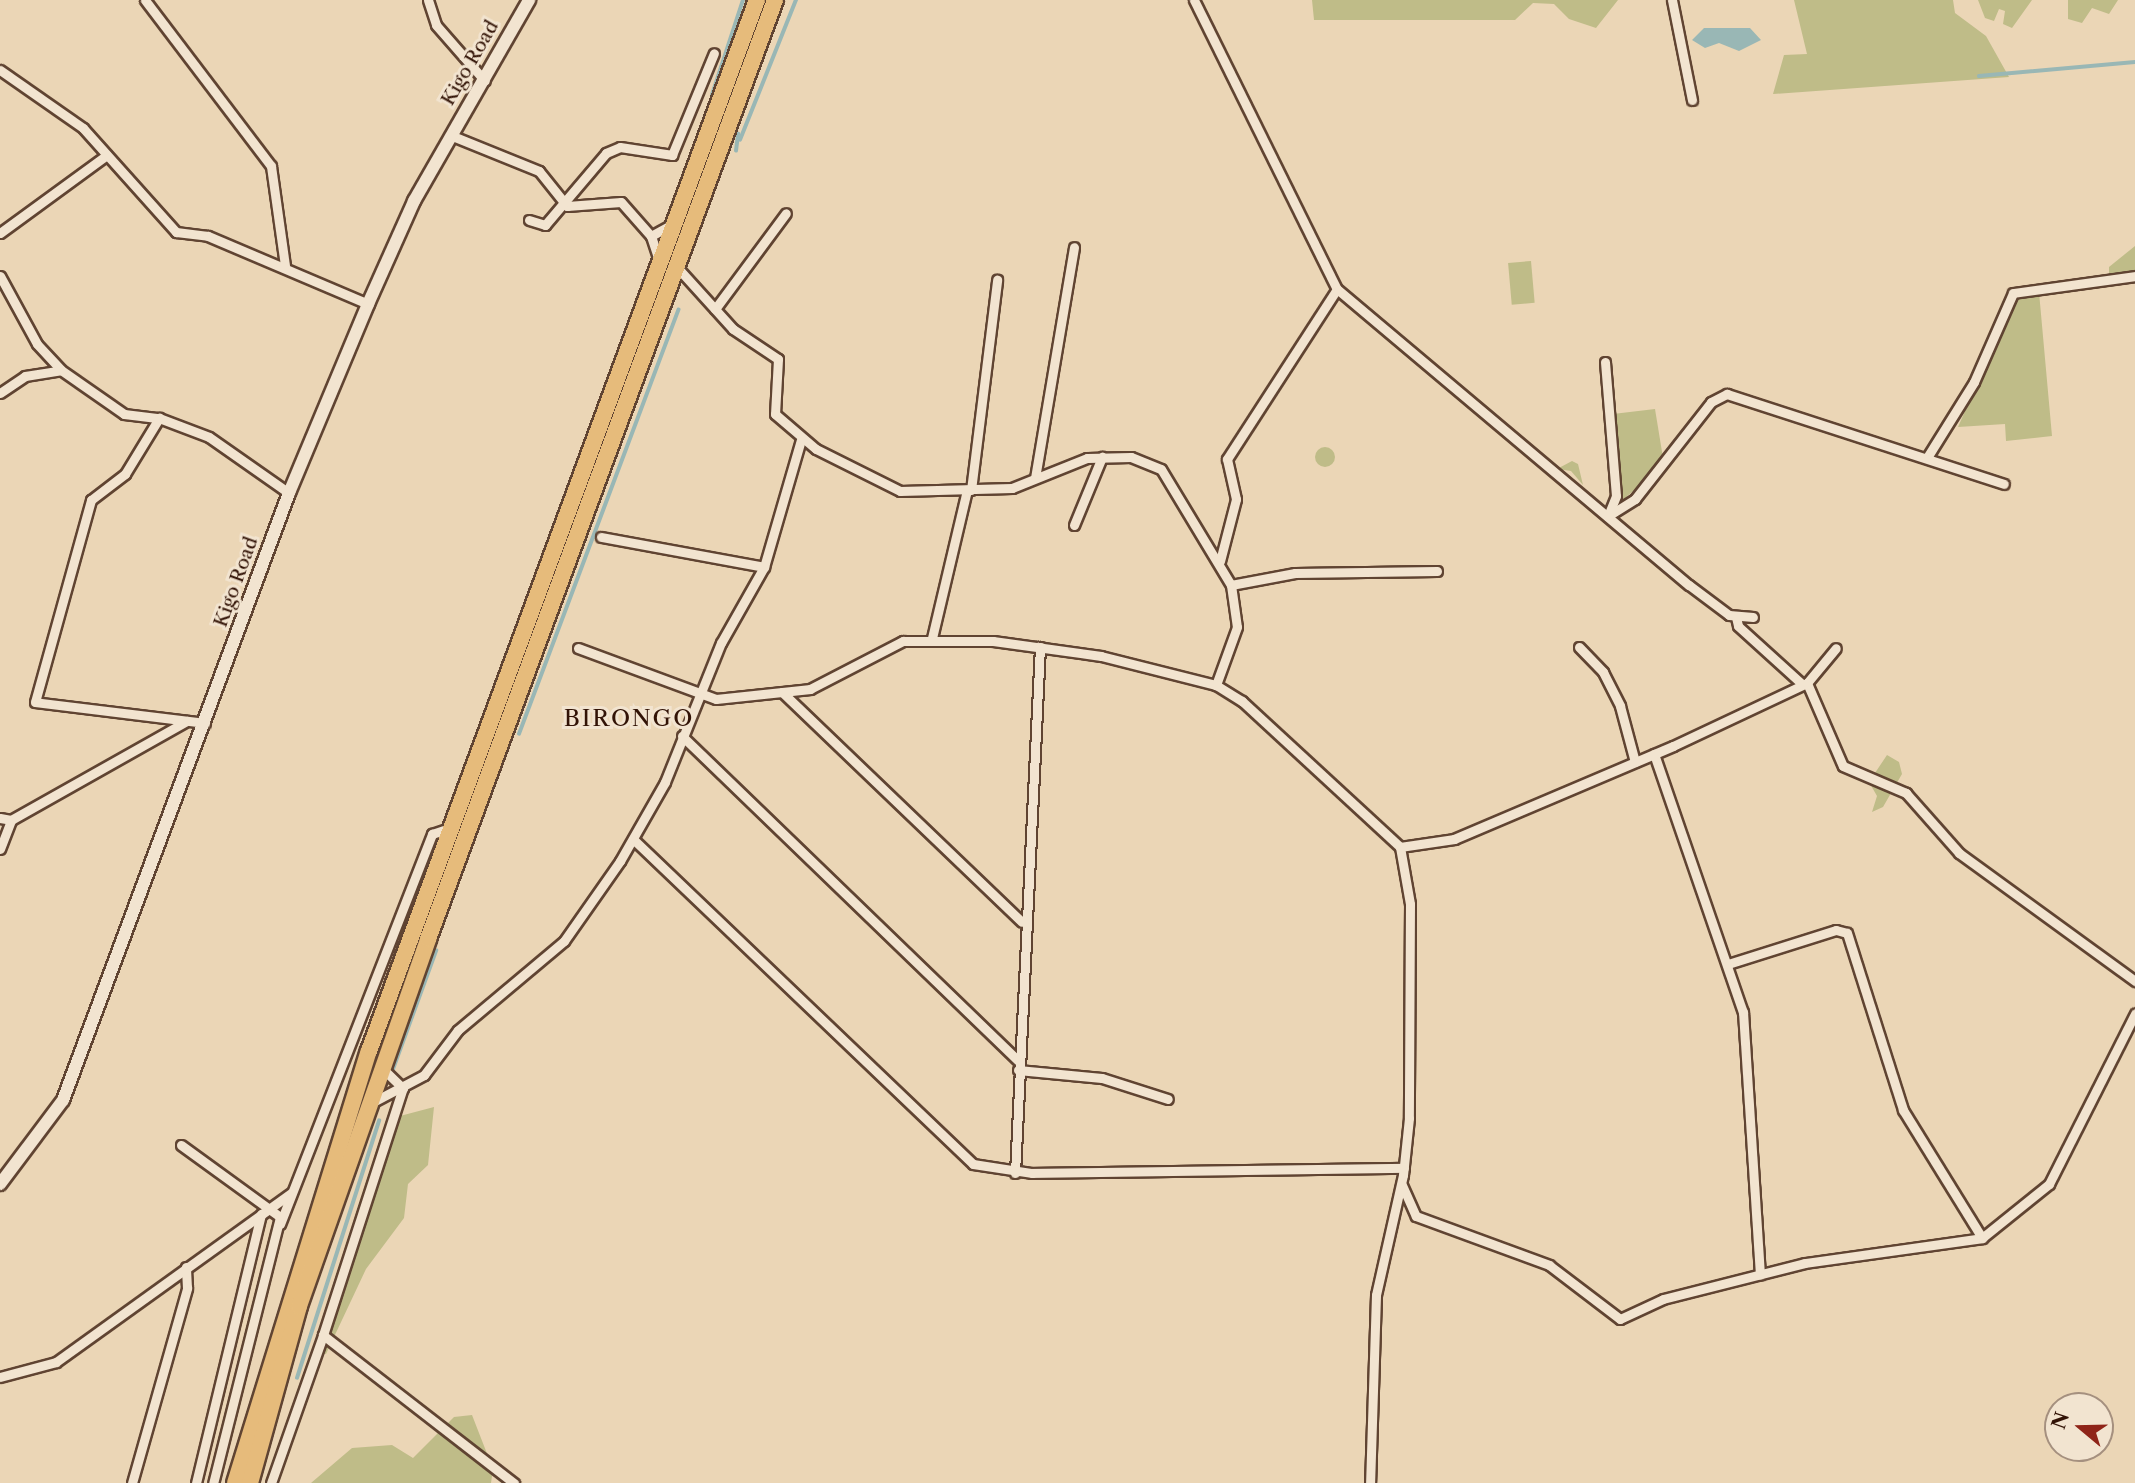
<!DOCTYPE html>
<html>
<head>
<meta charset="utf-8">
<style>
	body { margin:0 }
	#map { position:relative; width:2135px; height:1483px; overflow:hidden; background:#ebd6b6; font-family:"Libre Caslon Text",serif }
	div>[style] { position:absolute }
	.green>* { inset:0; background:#bfbc88; transform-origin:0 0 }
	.round { border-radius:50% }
	.water>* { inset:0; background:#99b7b5 }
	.stream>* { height:3.5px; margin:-1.75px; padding:0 1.75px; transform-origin:1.75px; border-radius:1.75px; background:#99b7b5 }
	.roads { filter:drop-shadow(2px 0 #604432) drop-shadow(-2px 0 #604432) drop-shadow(0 2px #604432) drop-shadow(0 -2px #604432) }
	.street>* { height:9px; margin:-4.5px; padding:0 4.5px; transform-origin:4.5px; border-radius:4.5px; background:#f2e4d0 }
	.secondary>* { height:12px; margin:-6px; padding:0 6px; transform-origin:6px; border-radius:6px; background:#f2e4d0 }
	.highway>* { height:16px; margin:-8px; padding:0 8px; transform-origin:8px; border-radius:8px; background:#e6bb7b }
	span { translate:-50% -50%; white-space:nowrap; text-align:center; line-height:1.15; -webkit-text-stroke:6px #f2e4d0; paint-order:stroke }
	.street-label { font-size:19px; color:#321306 }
	.quarter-label { font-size:23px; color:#321306; letter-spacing:2px }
	.north { position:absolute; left:2044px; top:1392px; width:70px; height:70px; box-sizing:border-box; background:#f2e4d0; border:2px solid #a5907f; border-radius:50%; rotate:289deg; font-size:19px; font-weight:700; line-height:28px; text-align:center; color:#321306 }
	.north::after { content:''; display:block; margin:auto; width:24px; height:32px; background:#8f2418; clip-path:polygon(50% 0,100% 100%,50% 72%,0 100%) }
</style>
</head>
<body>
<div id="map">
	<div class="green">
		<i style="clip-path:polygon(1312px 0,1618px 0,1596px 28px,1569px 19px,1554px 4px,1533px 3px,1515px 20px,1314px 20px)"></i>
		<i style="clip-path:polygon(1794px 0,1953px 0,1955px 13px,1986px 36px,2009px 77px,1773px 94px,1784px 55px,1807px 54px)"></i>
		<i style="clip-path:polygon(1978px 0,2032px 0,2012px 28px,2003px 24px,2005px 11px,1999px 9px,1994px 21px,1985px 18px)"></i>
		<i style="clip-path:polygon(2068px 0,2118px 0,2109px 14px,2092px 8px,2082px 23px,2068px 19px)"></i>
		<i style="clip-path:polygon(2135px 246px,2135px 272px,2109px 277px,2109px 267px)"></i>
		<i style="left:1531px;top:261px;width:42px;height:23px;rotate:85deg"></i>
		<i style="clip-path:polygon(2039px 292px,2052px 436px,2006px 441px,2005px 424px,1958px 427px,2017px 294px)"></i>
		<i style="clip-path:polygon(1655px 409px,1664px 464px,1616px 506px,1613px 414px)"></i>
		<i class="round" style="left:1315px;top:447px;width:20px;height:20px"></i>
		<i style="clip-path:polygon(1572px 461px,1578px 464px,1583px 485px,1571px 471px,1557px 469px)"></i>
		<i style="clip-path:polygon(1887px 755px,1899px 762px,1902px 774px,1883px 807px,1872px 812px,1877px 796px,1869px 782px)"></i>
		<i style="clip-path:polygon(434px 1107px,428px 1165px,408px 1184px,404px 1218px,366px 1269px,326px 1354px,318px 1352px,400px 1116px)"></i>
		<i style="clip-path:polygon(472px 1415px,493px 1469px,491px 1483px,311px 1483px,352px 1448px,392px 1445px,413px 1458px,454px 1417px)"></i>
	</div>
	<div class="water">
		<i style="clip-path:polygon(1704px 28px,1750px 28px,1761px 40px,1739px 51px,1719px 43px,1705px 48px,1692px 40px)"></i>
	</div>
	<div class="stream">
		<i style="left:1979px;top:76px;width:157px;rotate:-5.1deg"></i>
		<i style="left:712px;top:95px;width:100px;rotate:-71.9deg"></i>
		<i style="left:740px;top:140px;width:151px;rotate:-68.2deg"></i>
		<i style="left:736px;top:151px;width:17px;rotate:-83deg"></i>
		<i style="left:519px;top:734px;width:453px;rotate:-69.4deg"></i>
		<i style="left:392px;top:1072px;width:129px;rotate:-70deg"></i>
		<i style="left:297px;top:1378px;width:270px;rotate:-72.3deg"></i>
	</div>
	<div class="roads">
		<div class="street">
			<i style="left:145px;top:0;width:208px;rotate:52.8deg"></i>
			<i style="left:271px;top:166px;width:101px;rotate:82deg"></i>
			<i style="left:428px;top:0;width:26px;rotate:72deg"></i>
			<i style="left:436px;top:25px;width:74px;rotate:48.8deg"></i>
			<i style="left:1194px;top:0;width:322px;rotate:63.7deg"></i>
			<i style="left:1337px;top:289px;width:460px;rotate:40.1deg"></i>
			<i style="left:1689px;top:585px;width:50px;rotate:36.9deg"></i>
			<i style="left:1729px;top:615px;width:24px;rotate:5deg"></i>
			<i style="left:1672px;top:0;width:102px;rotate:78.7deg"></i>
			<i style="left:0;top:70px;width:101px;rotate:34.9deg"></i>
			<i style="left:83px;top:128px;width:140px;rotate:48.2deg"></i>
			<i style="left:176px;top:232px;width:32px;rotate:7deg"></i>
			<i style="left:208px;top:236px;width:174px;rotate:23deg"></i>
			<i style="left:450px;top:135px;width:96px;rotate:22deg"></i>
			<i style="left:539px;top:171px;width:45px;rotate:51.3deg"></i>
			<i style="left:567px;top:206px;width:54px;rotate:-4.2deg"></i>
			<i style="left:621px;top:202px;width:45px;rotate:48.6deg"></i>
			<i style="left:651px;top:236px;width:26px;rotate:72deg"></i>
			<i style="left:529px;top:220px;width:17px;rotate:17deg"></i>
			<i style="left:545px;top:225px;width:94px;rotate:-49.7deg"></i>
			<i style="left:606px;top:153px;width:15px;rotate:-23deg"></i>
			<i style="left:620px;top:147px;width:53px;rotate:8.7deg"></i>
			<i style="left:672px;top:155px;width:110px;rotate:-67.6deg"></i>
			<i style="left:0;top:233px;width:132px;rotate:-36.1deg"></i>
			<i style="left:651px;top:236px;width:26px;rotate:-29deg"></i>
			<i style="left:676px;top:266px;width:85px;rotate:47.9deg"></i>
			<i style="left:733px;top:329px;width:54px;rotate:33.7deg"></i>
			<i style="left:778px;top:359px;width:55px;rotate:93.1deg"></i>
			<i style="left:775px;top:414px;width:54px;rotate:40.5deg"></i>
			<i style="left:816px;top:449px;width:94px;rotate:26.6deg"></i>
			<i style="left:900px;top:491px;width:112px;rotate:-1.5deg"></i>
			<i style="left:1012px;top:488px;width:81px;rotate:-21.8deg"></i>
			<i style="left:1087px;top:458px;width:44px;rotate:-1.3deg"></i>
			<i style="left:1131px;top:457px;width:32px;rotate:22deg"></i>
			<i style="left:1161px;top:469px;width:135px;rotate:58.9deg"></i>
			<i style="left:1231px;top:585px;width:42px;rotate:81.9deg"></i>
			<i style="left:1237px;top:627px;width:62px;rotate:109.9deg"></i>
			<i style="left:0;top:276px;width:77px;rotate:61.4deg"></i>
			<i style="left:37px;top:344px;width:35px;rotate:47deg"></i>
			<i style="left:61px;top:370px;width:77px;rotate:34.9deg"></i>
			<i style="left:124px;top:414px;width:35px;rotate:7deg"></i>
			<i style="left:715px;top:309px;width:119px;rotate:-53.5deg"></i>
			<i style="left:1605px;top:362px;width:134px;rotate:85.3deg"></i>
			<i style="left:1616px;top:496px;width:22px;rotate:112deg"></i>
			<i style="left:0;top:393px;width:30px;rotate:-34deg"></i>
			<i style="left:25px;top:376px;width:36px;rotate:-9deg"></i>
			<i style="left:1928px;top:456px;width:87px;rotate:-58.1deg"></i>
			<i style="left:1974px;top:382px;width:97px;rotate:-66.3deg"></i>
			<i style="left:2013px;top:293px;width:123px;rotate:-7.9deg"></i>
			<i style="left:1035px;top:478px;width:234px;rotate:-80.4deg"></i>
			<i style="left:971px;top:490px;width:212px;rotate:-82.9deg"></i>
			<i style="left:1608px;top:516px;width:32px;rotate:-32deg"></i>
			<i style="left:1635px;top:499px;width:123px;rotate:-51.9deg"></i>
			<i style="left:1711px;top:402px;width:18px;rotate:-27deg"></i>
			<i style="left:1727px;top:394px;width:291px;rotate:18deg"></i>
			<i style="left:1074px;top:525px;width:74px;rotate:-67.6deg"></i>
			<i style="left:601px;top:537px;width:166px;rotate:10.4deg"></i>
			<i style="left:1220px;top:561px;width:64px;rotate:-75.5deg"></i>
			<i style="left:1236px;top:499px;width:41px;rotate:-102.7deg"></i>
			<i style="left:1227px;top:459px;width:202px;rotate:-57.1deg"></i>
			<i style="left:1231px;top:585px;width:65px;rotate:-10.6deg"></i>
			<i style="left:1295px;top:573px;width:142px;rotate:-0.8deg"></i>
			<i style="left:1736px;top:617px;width:9px;rotate:77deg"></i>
			<i style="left:1738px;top:626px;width:86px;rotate:42.2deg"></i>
			<i style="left:932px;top:638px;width:152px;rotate:-76.7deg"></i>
			<i style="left:1579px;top:647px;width:35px;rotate:46deg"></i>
			<i style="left:1603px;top:672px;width:38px;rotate:63deg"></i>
			<i style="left:1620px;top:706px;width:58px;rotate:75deg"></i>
			<i style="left:578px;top:648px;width:147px;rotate:20.3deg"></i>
			<i style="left:716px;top:699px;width:95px;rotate:-6.1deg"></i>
			<i style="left:810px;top:689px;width:105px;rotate:-27.3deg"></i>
			<i style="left:903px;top:641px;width:90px"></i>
			<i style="left:993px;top:641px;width:109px;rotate:7.9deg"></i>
			<i style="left:1101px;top:656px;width:119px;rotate:14.2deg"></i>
			<i style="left:1216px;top:685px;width:31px;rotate:32deg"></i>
			<i style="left:1242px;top:701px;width:215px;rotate:42.7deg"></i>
			<i style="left:1400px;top:847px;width:58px;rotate:80deg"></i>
			<i style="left:1410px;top:904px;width:214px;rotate:90.3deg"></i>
			<i style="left:1409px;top:1118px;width:57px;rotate:96deg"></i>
			<i style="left:1403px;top:1175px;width:123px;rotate:102.7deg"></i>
			<i style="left:1376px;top:1295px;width:188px;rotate:91.8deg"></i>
			<i style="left:1807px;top:683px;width:90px;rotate:66.6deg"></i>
			<i style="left:1843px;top:766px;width:69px;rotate:23.2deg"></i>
			<i style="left:1906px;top:793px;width:80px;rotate:48.5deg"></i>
			<i style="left:1959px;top:853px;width:218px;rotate:36deg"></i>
			<i style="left:782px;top:692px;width:332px;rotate:43.8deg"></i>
			<i style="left:205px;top:723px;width:171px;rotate:-173deg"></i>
			<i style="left:35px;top:702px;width:210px;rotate:-74.5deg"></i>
			<i style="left:91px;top:500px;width:43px;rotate:-37.4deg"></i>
			<i style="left:125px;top:474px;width:66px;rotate:-58.7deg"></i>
			<i style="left:159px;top:418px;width:53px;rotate:20.8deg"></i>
			<i style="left:209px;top:437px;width:98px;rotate:35deg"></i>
			<i style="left:682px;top:736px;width:467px;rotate:44deg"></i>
			<i style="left:1654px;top:754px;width:273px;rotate:71deg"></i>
			<i style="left:1743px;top:1012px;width:263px;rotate:86.3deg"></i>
			<i style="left:0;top:818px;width:11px;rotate:10deg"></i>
			<i style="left:11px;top:820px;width:202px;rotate:-29.4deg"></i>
			<i style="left:633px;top:839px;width:470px;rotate:43.7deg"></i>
			<i style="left:973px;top:1164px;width:60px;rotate:8.7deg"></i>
			<i style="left:1032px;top:1173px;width:372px;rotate:-0.8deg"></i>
			<i style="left:1400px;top:847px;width:55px;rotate:-8.4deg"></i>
			<i style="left:1454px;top:839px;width:238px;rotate:-23deg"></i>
			<i style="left:1673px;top:746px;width:148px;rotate:-25.2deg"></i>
			<i style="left:1807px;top:683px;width:45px;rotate:-50.4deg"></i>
			<i style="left:0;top:849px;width:31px;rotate:-69deg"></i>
			<i style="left:1728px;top:964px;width:113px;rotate:-17.5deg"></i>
			<i style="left:1836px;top:930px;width:11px;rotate:15deg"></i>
			<i style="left:1847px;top:933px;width:186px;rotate:72.4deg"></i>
			<i style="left:1903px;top:1110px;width:150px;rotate:58.3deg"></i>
			<i style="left:383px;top:1069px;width:28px;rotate:44deg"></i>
			<i style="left:1018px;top:1070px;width:84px;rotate:5.4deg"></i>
			<i style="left:1102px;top:1078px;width:69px;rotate:17.7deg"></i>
			<i style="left:371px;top:1103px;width:60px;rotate:-27.8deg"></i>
			<i style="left:424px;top:1075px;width:56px;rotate:-52.9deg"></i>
			<i style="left:458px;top:1030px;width:138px;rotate:-40deg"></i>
			<i style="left:564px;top:941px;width:98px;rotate:-55deg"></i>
			<i style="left:620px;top:861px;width:91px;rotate:-60.3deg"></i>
			<i style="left:665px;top:782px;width:150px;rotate:-68.1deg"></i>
			<i style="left:721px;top:643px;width:87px;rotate:-60.5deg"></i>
			<i style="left:764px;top:567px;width:132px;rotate:-73.8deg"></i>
			<i style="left:181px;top:1145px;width:122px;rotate:36deg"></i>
			<i style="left:280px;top:1217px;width:274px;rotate:104.1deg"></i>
			<i style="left:1015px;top:1173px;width:527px;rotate:-87.28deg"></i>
			<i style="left:1402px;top:1185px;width:34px;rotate:66deg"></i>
			<i style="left:1416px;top:1216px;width:142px;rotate:20.2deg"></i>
			<i style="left:1549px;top:1265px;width:89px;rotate:37.3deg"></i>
			<i style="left:1620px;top:1319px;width:47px;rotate:-24.9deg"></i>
			<i style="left:1663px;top:1299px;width:146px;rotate:-14.2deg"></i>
			<i style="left:1805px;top:1263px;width:179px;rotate:-8deg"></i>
			<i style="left:1982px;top:1238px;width:86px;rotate:-38.9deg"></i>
			<i style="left:2049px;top:1184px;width:191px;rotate:-63.2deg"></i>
			<i style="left:280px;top:1224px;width:419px;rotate:-68.7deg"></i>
			<i style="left:432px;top:834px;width:21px;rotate:-19deg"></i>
			<i style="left:323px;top:1335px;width:260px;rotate:-72.1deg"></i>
			<i style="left:0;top:1377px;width:58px;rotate:-15deg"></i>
			<i style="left:56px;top:1362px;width:289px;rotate:-35.7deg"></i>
			<i style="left:132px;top:1483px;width:203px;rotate:-74.2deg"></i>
			<i style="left:187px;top:1288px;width:21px;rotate:-93deg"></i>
			<i style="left:196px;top:1483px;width:277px;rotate:-76.4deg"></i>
			<i style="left:271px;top:1483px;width:157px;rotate:-70.6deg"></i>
			<i style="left:323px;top:1335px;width:242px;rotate:37.8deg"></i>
		</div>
		<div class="secondary">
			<i style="left:0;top:1184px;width:105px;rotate:-53.1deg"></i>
			<i style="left:63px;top:1100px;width:648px;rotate:-69.58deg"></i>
			<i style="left:289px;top:493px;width:205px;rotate:-67.3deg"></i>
			<i style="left:368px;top:304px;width:113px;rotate:-65.9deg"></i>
			<i style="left:414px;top:201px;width:232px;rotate:-60.2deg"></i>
		</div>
		<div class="highway">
			<i style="left:235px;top:1483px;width:452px;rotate:-72.8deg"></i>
			<i style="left:369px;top:1051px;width:1120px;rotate:-69.74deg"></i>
			<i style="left:250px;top:1483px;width:184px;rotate:-74.5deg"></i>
			<i style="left:299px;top:1306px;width:389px;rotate:-70.6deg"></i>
			<i style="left:428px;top:939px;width:1001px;rotate:-69.72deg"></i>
		</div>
	</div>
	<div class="street-label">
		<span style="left:470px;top:63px;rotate:-60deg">Kigo Road</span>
		<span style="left:236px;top:582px;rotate:-70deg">Kigo Road</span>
	</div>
	<div class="quarter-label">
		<span style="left:629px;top:718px">BIRONGO</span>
	</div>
	<div class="north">N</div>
</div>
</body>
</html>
